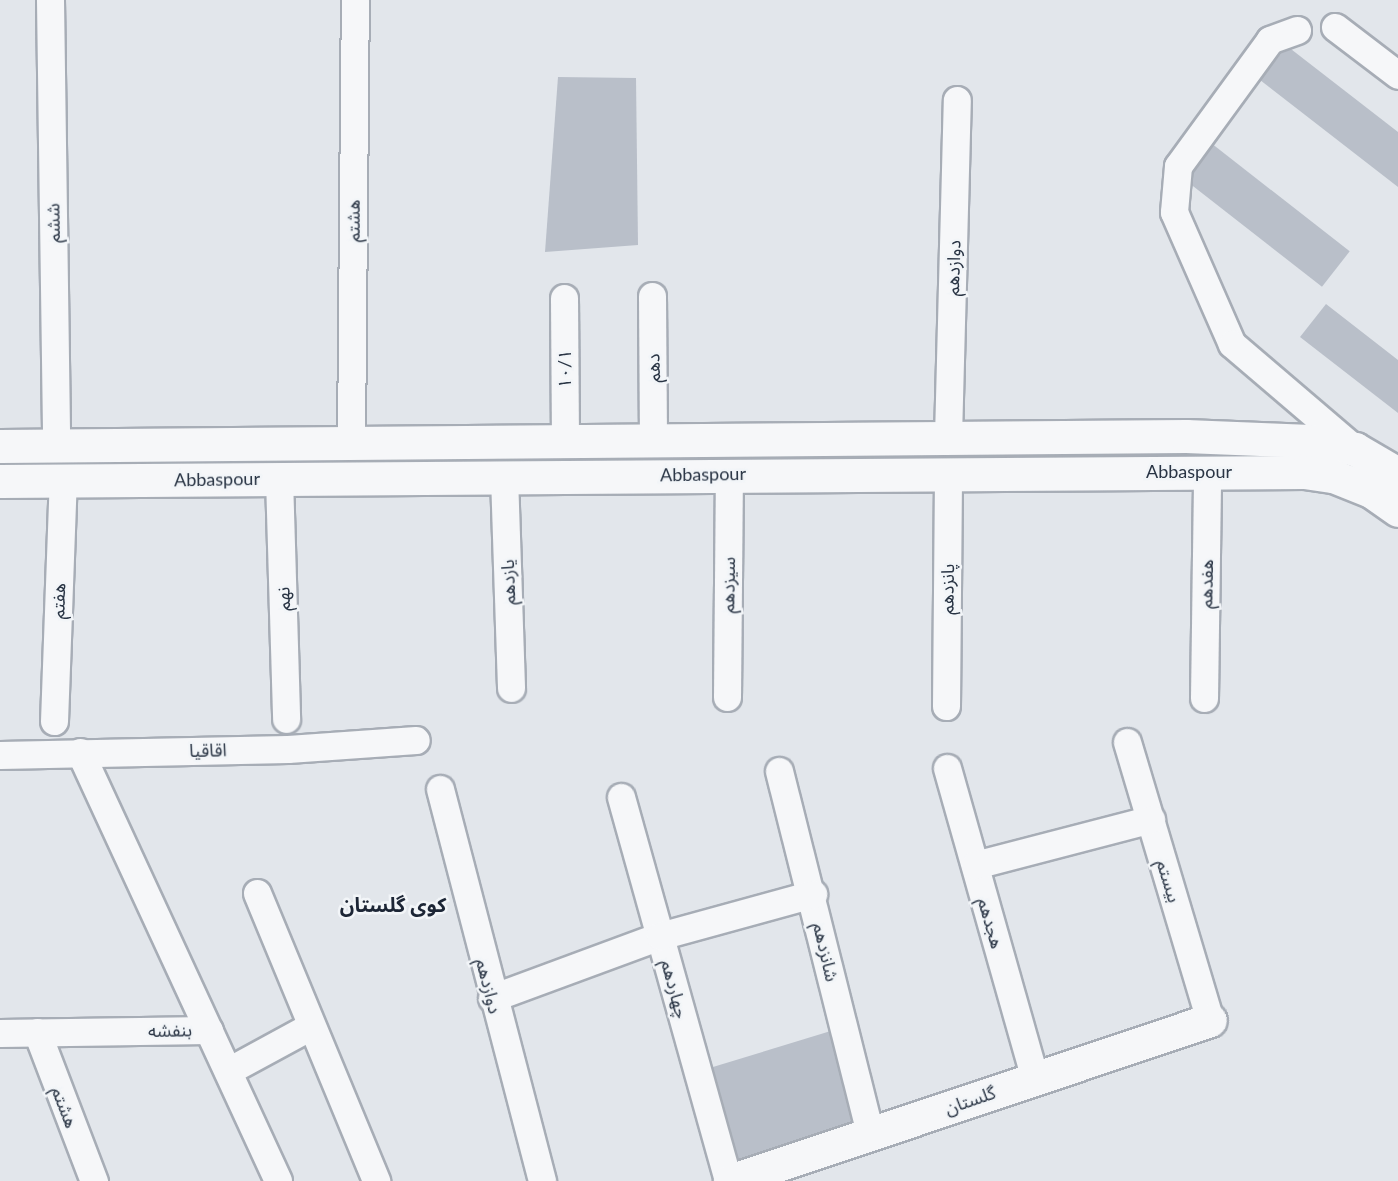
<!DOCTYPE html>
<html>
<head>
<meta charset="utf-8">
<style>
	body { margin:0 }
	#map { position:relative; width:1398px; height:1181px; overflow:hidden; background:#e2e6eb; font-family:Lato,"Noto Sans Arabic",sans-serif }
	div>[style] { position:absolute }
	.building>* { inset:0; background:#b9bfc9; transform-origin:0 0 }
	.roads { filter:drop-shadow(2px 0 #a7adb6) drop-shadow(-2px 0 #a7adb6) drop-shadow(0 2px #a7adb6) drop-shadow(0 -2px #a7adb6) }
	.minor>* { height:27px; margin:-13.5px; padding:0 13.5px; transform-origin:13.5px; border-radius:13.5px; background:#f6f7f9 }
	.tertiary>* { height:33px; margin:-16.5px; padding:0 16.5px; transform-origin:16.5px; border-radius:16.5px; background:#f6f7f9 }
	span { translate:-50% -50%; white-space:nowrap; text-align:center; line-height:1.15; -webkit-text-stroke:5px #f2f5f8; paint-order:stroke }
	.street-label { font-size:18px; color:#293444 }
	.neighbourhood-label { font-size:20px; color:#1c2535; font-weight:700 }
</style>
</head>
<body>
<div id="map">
	<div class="building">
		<i style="clip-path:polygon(1287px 46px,1398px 132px,1398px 187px,1260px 80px)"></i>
		<i style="clip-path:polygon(558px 77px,636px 78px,638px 245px,545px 252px)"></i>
		<i style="left:1211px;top:143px;width:176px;height:45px;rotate:38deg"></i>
		<i style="clip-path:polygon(1326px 304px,1398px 360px,1398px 413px,1300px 337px)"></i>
		<i style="left:834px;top:1030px;width:102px;height:130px;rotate:73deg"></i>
	</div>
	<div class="roads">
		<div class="minor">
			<i style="left:50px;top:0;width:445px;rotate:89.2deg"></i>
			<i style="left:1335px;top:27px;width:79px;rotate:37.3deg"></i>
			<i style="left:1297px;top:30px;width:29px;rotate:160deg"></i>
			<i style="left:1270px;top:40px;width:156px;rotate:126.1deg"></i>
			<i style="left:1178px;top:166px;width:46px;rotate:95deg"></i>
			<i style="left:1174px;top:212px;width:144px;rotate:66.3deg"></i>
			<i style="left:1232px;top:344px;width:162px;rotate:40.5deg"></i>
			<i style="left:652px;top:296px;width:143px;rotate:89.6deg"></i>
			<i style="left:564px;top:298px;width:142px;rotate:89.6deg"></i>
			<i style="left:948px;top:437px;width:337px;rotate:-88.5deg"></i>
			<i style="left:351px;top:442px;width:442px;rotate:-89.5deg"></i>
			<i style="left:504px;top:476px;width:212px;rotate:88.1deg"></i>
			<i style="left:279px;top:478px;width:241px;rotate:88.3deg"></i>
			<i style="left:727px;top:697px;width:223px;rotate:-89.5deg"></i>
			<i style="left:1204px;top:698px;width:227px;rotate:-89.2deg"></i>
			<i style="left:946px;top:706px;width:234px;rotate:-89.5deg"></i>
			<i style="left:54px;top:721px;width:241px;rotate:-87.9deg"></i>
			<i style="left:1127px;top:742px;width:290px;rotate:73.4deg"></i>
			<i style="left:80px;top:752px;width:472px;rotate:65.2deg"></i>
			<i style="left:0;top:755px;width:288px;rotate:-1.2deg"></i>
			<i style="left:288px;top:749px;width:128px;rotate:-4deg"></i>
			<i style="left:947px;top:768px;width:322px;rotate:74.2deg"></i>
			<i style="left:779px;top:771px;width:374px;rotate:75.9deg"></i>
			<i style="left:440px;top:789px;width:405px;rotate:75.4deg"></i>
			<i style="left:621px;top:797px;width:399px;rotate:74.4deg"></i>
			<i style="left:975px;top:865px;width:182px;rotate:-14.6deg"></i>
			<i style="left:257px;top:893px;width:312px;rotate:67.5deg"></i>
			<i style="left:492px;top:998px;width:179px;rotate:-20.3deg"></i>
			<i style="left:660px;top:936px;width:159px;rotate:-15.4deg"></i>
			<i style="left:37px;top:1032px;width:160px;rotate:69.1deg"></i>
			<i style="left:0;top:1033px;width:209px;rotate:-0.8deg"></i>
			<i style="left:228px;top:1071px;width:94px;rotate:-28.5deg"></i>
		</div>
		<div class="tertiary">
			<i style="left:0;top:446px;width:1186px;rotate:-0.48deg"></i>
			<i style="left:1186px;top:436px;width:124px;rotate:2.3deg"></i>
			<i style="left:1310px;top:441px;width:46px;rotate:10.1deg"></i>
			<i style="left:1355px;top:449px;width:50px;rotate:30.2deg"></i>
			<i style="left:0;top:481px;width:1304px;rotate:-0.4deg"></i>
			<i style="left:1304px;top:472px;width:29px;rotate:8deg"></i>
			<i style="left:1333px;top:476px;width:41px;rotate:21.5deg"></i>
			<i style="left:1371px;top:491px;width:33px;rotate:35deg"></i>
			<i style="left:730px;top:1181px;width:506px;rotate:-18.54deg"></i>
		</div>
	</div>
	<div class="street-label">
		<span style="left:353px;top:221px;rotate:-90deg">هشتم</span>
		<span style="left:53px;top:223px;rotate:-91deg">ششم</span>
		<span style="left:953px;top:268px;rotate:-88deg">دوازدهم</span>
		<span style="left:653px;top:368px;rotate:-91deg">دهم</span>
		<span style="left:564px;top:369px;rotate:-90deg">۱۰/۱</span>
		<span style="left:1189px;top:471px">Abbaspour</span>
		<span style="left:703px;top:474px;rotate:-1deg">Abbaspour</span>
		<span style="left:217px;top:479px;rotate:-1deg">Abbaspour</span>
		<span style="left:508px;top:582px;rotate:-92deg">یازدهم</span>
		<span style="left:1206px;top:584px;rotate:-89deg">هفدهم</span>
		<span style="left:728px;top:585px;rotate:-89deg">سیزدهم</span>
		<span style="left:947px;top:589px;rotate:-89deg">پانزدهم</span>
		<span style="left:283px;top:599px;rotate:-92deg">نهم</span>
		<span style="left:58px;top:601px;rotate:-88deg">هفتم</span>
		<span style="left:208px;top:750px;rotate:-1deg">اقاقیا</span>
		<span style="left:1169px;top:881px;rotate:73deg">بیستم</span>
		<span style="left:991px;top:923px;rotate:74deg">هجدهم</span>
		<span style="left:826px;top:952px;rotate:77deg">شانزدهم</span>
		<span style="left:489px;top:986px;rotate:76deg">دوازدهم</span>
		<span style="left:675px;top:989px;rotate:75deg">چهاردهم</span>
		<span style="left:170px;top:1030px;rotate:-1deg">بنفشه</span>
		<span style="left:970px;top:1100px;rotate:-19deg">گلستان</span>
		<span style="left:65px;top:1107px;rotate:69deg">هشتم</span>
	</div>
	<div class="neighbourhood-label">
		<span style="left:393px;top:904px">کوی گلستان</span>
	</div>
</div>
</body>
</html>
